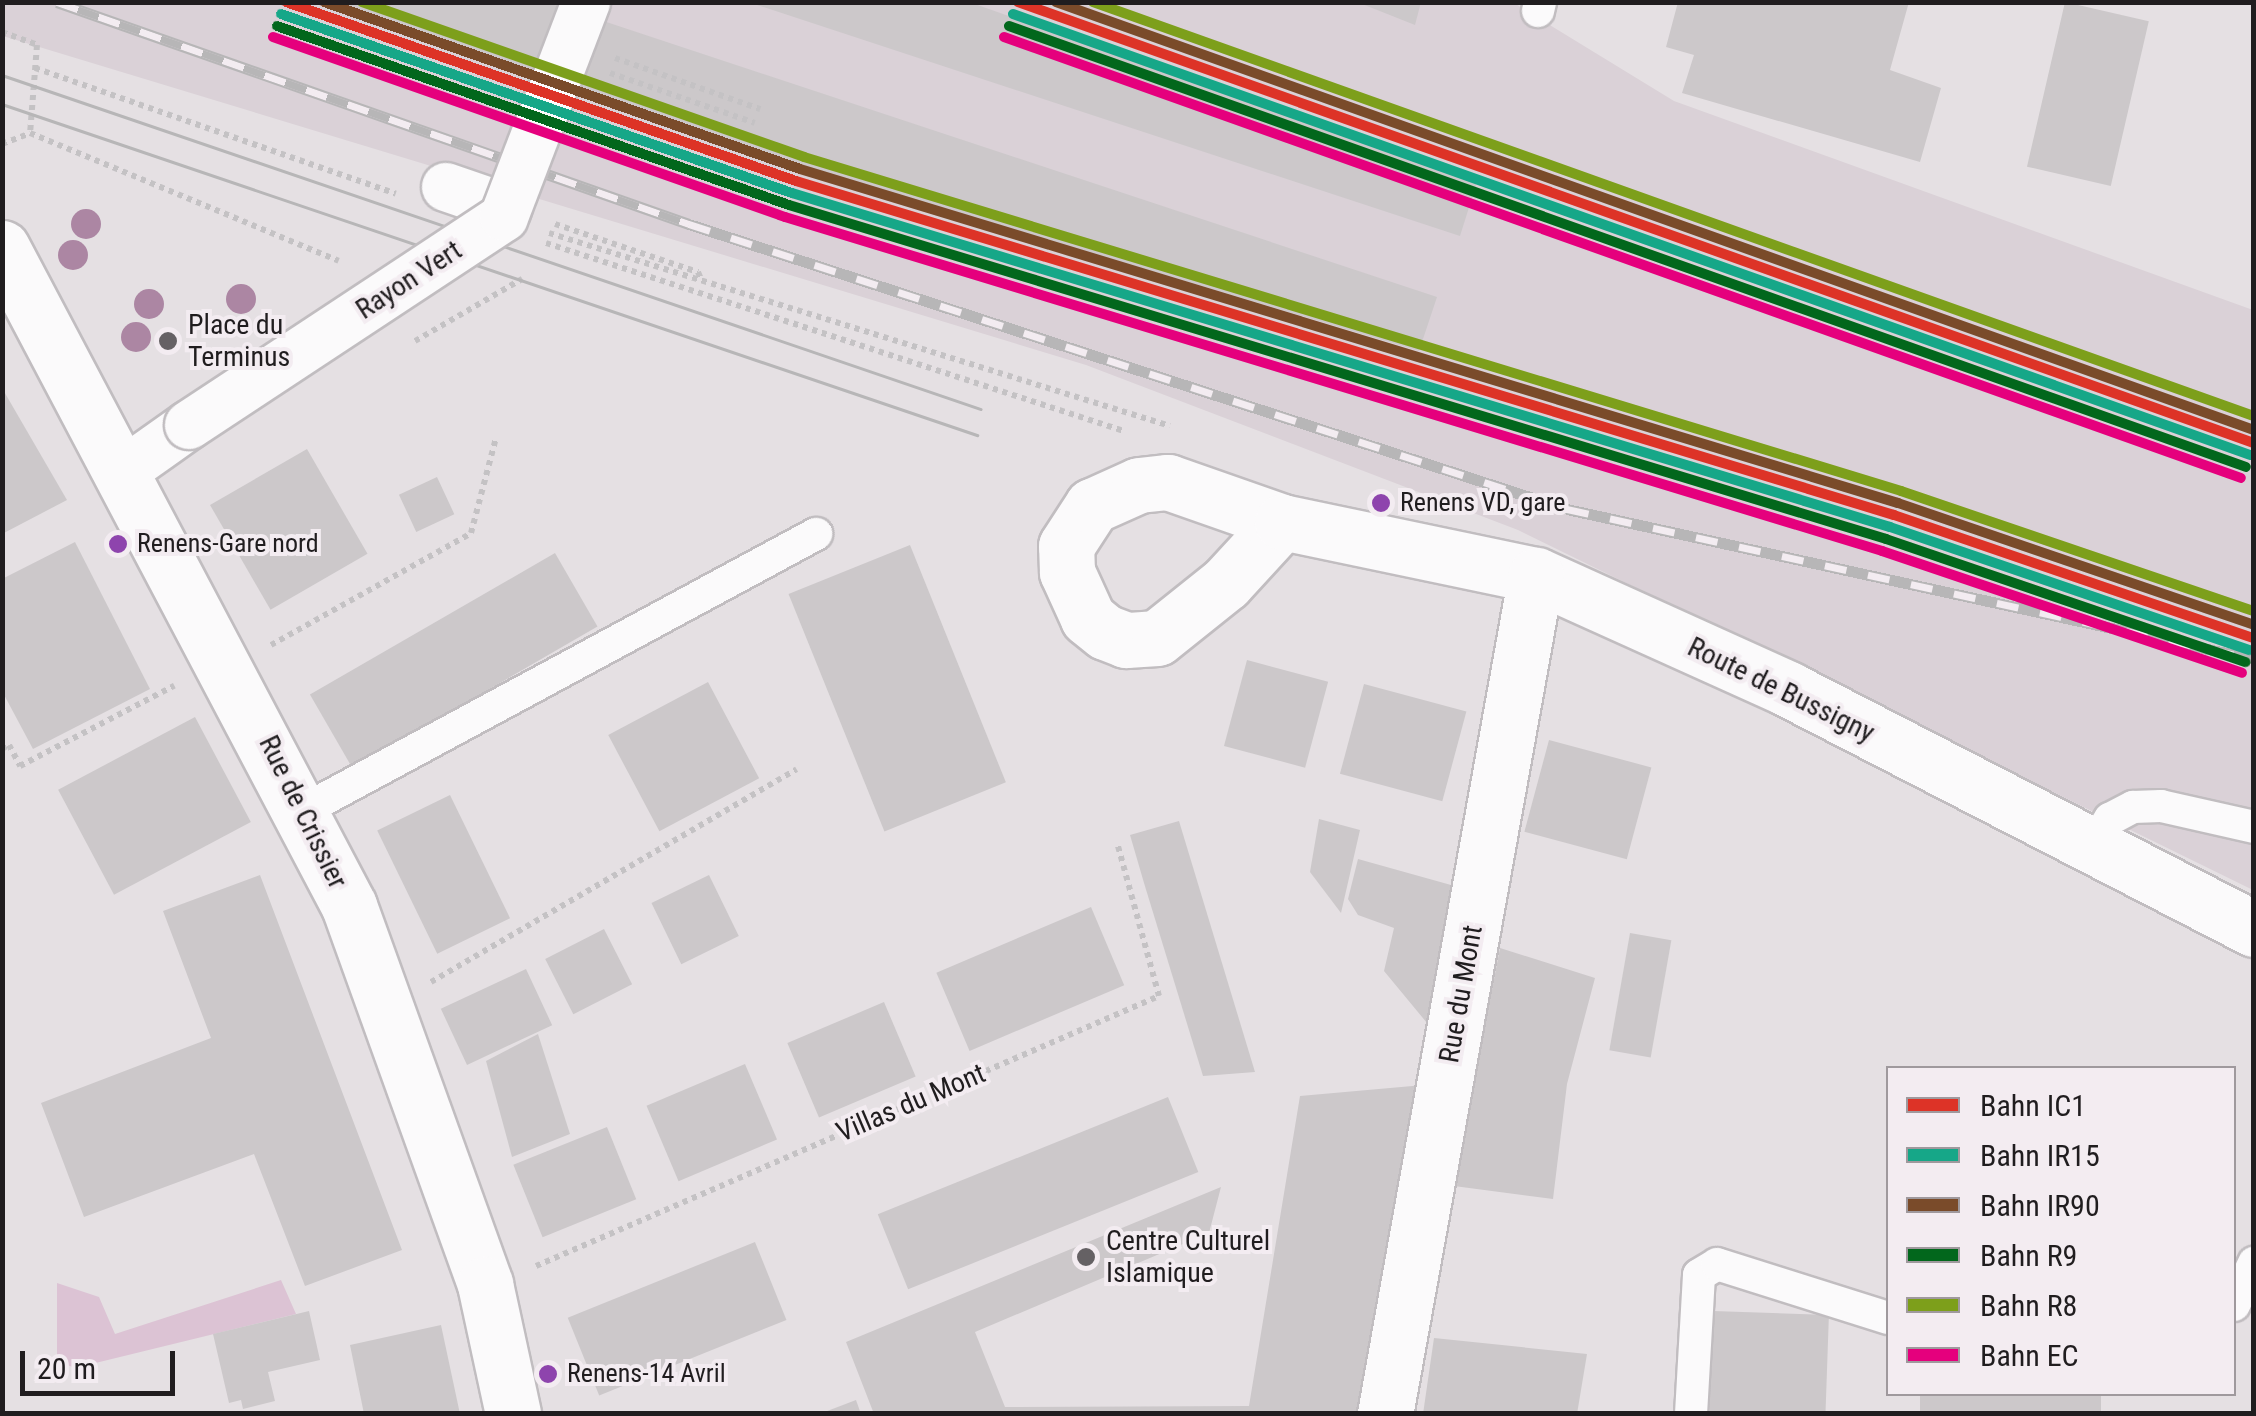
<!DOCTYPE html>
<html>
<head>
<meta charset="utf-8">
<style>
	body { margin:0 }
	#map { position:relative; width:2256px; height:1416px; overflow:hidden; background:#e5e0e3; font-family:"Roboto Condensed",sans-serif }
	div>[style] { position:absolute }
	.built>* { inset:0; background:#dad1d7 }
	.green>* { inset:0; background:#dcc3d4 }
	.building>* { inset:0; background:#ccc8ca; transform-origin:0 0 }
	.path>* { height:6px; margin-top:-3px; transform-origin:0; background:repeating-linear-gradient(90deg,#c4c2c4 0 5px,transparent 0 10px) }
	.roads { filter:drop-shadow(2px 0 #c1bdc0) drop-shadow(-2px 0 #c1bdc0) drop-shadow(0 2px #c1bdc0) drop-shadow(0 -2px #c1bdc0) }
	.service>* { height:32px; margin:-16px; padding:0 16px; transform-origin:16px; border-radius:16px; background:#fbfafb }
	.pedestrian>* { height:48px; margin:-24px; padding:0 24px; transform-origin:24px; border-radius:24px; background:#fbfafb }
	.minor>* { height:55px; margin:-27.5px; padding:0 27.5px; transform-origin:27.5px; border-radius:27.5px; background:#fbfafb }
	.tertiary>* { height:55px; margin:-27.5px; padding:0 27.5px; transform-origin:27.5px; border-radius:27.5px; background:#fbfafb }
	.tram>* { height:2.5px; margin:-1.25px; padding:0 1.25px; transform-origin:1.25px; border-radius:1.25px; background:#b7b6b7 }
	.rail>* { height:11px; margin-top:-5.5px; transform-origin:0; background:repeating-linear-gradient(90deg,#f3ecf1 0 22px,#b7b6b7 0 44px); box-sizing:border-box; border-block:2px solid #b7b6b7 }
	.bridges { filter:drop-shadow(2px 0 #c1bdc0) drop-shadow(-2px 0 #c1bdc0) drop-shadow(0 2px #c1bdc0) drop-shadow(0 -2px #c1bdc0) }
	.pedestrian-bridge>* { height:48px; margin:-24px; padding:0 24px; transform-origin:24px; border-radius:24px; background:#fbfafb }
	.rail-1>* { height:10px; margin:-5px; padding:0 5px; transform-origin:5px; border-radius:5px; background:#dd3327 }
	.rail-2>* { height:10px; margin:-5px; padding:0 5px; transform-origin:5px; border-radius:5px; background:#16a788 }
	.rail-3>* { height:10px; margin:-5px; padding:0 5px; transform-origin:5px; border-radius:5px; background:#7a4b2a }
	.rail-4>* { height:10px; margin:-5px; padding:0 5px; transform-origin:5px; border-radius:5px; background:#02671c }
	.rail-5>* { height:10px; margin:-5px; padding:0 5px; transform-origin:5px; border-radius:5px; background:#7d9f1b }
	.rail-6>* { height:10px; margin:-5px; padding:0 5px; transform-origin:5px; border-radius:5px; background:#e5007d }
	.trees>* { width:30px; height:30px; margin:-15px; border-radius:50%; background:#ac86a3 }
	.dots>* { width:28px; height:28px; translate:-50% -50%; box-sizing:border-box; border:5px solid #f3ecf1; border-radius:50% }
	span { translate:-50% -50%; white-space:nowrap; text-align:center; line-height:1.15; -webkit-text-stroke:8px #f3ecf1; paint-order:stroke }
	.bus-label { font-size:26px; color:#201d1f }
	.left { translate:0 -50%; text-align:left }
	.street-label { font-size:28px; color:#201d1f }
	.poi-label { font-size:28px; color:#201d1f }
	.frame { position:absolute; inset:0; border:5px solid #201d1f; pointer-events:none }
	.legend { position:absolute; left:1886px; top:1066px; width:350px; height:330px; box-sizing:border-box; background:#f3ecf1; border:2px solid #9f999d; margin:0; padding:12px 18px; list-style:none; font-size:30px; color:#201d1f }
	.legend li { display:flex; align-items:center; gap:20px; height:50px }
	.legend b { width:50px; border:2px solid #9f999d }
	.scale { position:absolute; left:20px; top:1351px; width:155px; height:45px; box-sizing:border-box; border:5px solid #201d1f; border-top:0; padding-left:12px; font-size:30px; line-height:35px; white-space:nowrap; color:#201d1f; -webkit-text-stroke:8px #f3ecf1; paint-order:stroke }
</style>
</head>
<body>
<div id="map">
	<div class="built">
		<i style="clip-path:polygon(3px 2px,1514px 3px,1674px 101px,2253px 310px,2253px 890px,1518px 530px,1086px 365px,3px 36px)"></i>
	</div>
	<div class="green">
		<i style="clip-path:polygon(281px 1280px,296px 1314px,75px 1368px,57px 1361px,57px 1283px,99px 1297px,115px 1334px)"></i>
	</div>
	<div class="building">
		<i style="clip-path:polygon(333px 2px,546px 2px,1437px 297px,1419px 351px,801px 166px)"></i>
		<i style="clip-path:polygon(969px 2px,1477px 182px,1460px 236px,751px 3px)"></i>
		<i style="clip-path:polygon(1357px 2px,1421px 2px,1415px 25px)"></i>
		<i style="clip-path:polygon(1678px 2px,1909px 2px,1890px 70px,1941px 88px,1920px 162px,1682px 93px,1694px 55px,1666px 47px)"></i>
		<i style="left:2065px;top:2px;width:86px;height:169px;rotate:13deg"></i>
		<i style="clip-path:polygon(2px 388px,67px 500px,2px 534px)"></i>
		<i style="left:307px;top:449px;width:121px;height:112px;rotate:60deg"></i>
		<i style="left:437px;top:477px;width:41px;height:42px;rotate:65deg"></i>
		<i style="clip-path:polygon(75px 542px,150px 689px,33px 749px,2px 691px,2px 579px)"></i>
		<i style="left:910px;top:545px;width:256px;height:131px;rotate:68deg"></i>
		<i style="left:555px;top:553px;width:85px;height:283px;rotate:60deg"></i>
		<i style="left:1247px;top:660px;width:84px;height:89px;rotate:15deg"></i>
		<i style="left:708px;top:682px;width:109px;height:113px;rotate:62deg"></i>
		<i style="left:1364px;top:684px;width:106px;height:93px;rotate:15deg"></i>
		<i style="left:195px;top:717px;width:119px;height:155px;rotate:62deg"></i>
		<i style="left:1549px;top:740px;width:106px;height:95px;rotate:15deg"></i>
		<i style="left:450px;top:795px;width:137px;height:81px;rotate:64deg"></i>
		<i style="clip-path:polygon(1319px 819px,1360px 830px,1341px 913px,1310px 872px)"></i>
		<i style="clip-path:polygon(1179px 821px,1255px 1072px,1203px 1076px,1144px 883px,1130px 835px)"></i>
		<i style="clip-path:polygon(1358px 859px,1451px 885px,1427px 1023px,1384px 971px,1394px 928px,1358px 915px,1348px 899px)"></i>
		<i style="clip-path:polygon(260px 875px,402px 1250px,305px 1286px,254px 1154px,84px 1217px,41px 1103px,211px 1038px,163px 911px)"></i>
		<i style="left:709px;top:875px;width:68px;height:64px;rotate:64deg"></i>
		<i style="left:1091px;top:907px;width:85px;height:168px;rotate:67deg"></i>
		<i style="left:604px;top:929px;width:62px;height:66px;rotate:63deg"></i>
		<i style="left:1630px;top:933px;width:42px;height:119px;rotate:10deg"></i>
		<i style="clip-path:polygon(1500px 948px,1595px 978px,1567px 1084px,1553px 1199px,1454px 1186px)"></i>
		<i style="left:526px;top:969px;width:62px;height:94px;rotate:65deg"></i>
		<i style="left:884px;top:1002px;width:81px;height:105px;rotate:67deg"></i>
		<i style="clip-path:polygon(538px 1034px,570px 1134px,512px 1157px,486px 1061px)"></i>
		<i style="left:745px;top:1064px;width:82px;height:107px;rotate:67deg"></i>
		<i style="clip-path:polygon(1435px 1084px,1372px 1414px,874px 1414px,846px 1342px,1221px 1187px,1209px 1233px,975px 1332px,1005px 1407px,1249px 1406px,1300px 1096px)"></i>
		<i style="left:1168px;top:1097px;width:81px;height:313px;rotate:68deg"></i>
		<i style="left:607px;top:1127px;width:78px;height:101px;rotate:68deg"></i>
		<i style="left:755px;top:1242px;width:84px;height:202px;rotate:68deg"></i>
		<i style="clip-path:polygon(309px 1311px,320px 1360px,268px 1372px,275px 1401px,243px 1409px,241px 1400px,229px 1403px,213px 1334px)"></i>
		<i style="left:1713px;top:1311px;width:116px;height:103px;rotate:2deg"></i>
		<i style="clip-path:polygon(441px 1325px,460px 1414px,364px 1414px,350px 1345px)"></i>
		<i style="clip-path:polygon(1434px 1338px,1587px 1354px,1577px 1414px,1423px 1414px)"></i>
		<i style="left:1920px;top:1394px;width:181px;height:20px"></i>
		<i style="clip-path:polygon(856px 1400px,861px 1414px,822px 1414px,822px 1413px)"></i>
	</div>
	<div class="path">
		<i style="left:2px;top:32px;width:37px;rotate:20deg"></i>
		<i style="left:37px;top:45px;width:88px;rotate:94.5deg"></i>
		<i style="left:615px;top:58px;width:154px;rotate:19.4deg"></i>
		<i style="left:35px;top:68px;width:382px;rotate:19.2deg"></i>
		<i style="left:610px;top:73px;width:153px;rotate:19deg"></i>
		<i style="left:2px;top:144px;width:30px;rotate:-21deg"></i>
		<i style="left:30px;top:133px;width:334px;rotate:22.5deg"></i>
		<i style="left:555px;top:224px;width:151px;rotate:18.6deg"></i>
		<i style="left:698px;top:272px;width:8px;rotate:67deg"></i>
		<i style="left:549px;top:233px;width:650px;rotate:17.26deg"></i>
		<i style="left:546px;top:243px;width:608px;rotate:18.02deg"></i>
		<i style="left:415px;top:341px;width:124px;rotate:-30.1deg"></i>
		<i style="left:271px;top:645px;width:229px;rotate:-29.2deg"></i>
		<i style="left:471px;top:533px;width:98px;rotate:-75.3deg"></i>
		<i style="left:2px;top:749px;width:8px;rotate:-30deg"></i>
		<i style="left:9px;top:745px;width:24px;rotate:62deg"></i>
		<i style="left:20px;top:766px;width:174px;rotate:-27.5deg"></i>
		<i style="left:431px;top:982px;width:423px;rotate:-30.2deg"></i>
		<i style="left:536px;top:1266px;width:679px;rotate:-23.43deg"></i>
		<i style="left:1159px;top:996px;width:156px;rotate:-105.3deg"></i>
	</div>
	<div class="roads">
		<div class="service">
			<i style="left:1538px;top:11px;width:9px;rotate:-77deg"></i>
			<i style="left:304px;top:810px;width:582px;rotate:-28.33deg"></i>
			<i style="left:2091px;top:849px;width:36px;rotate:-58deg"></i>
			<i style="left:2110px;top:819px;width:26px;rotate:-28deg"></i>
			<i style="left:2133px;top:807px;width:28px;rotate:-2deg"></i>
			<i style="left:2161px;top:806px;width:95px;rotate:12.7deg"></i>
			<i style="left:2234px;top:1305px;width:47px;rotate:-64.5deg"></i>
			<i style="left:1691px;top:1414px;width:139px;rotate:-86.7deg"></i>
			<i style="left:1699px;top:1275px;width:21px;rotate:-31deg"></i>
			<i style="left:1717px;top:1264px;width:179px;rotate:17.5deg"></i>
		</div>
		<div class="pedestrian">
			<i style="left:446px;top:187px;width:65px;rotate:19deg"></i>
			<i style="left:124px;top:471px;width:80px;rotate:-35.3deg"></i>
		</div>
		<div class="minor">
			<i style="left:1282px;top:522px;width:83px;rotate:132.6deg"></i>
			<i style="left:1226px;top:583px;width:88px;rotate:141.4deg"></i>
			<i style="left:1157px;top:638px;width:31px;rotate:176deg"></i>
			<i style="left:1126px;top:640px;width:22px;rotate:-159deg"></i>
			<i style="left:1105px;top:632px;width:22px;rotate:-141deg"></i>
			<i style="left:1088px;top:618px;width:51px;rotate:-114.5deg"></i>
			<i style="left:1067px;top:572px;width:26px;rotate:-92deg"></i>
			<i style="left:1066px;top:546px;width:48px;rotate:-57deg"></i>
			<i style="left:1092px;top:506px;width:51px;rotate:-24.1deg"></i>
			<i style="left:1139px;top:485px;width:29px;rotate:-6deg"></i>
			<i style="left:1168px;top:482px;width:121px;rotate:19.3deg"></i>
			<i style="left:1282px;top:522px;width:259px;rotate:11.8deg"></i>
			<i style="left:1536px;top:575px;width:277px;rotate:24.3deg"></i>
			<i style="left:1788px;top:689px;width:524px;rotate:27.25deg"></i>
			<i style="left:1385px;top:1414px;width:852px;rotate:-79.8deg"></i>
		</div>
		<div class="tertiary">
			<i style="left:2px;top:248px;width:744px;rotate:62.19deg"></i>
			<i style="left:349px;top:906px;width:402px;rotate:70.2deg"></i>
			<i style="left:485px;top:1284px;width:133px;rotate:77.8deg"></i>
		</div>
	</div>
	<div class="tram">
		<i style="left:2px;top:75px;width:1034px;rotate:18.84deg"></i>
		<i style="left:2px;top:104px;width:1030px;rotate:18.75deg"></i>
	</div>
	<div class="rail">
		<i style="left:57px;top:2px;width:670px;rotate:19.35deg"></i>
		<i style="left:689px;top:224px;width:923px;rotate:17.98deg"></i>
		<i style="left:1567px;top:509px;width:703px;rotate:12.32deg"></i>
	</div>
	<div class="bridges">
		<div class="pedestrian-bridge">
			<i style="left:189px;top:425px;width:377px;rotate:-33.4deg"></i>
			<i style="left:504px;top:217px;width:230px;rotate:-69.1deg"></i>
		</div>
	</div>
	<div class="rail-1">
		<i style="left:286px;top:2px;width:541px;rotate:19.34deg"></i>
		<i style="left:796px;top:181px;width:1148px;rotate:16.92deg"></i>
		<i style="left:1894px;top:515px;width:380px;rotate:18.9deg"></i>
		<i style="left:1018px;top:2px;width:1312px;rotate:19.64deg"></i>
	</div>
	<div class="rail-2">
		<i style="left:281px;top:14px;width:541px;rotate:19.31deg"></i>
		<i style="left:792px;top:193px;width:1148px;rotate:16.92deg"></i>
		<i style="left:1890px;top:527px;width:380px;rotate:18.9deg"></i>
		<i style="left:1013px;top:14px;width:1313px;rotate:19.62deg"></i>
	</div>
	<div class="rail-3">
		<i style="left:324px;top:2px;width:504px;rotate:19.33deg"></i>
		<i style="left:800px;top:169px;width:1148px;rotate:16.92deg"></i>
		<i style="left:1898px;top:503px;width:376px;rotate:18.9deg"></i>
		<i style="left:1056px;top:2px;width:1272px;rotate:19.66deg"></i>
	</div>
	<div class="rail-4">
		<i style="left:277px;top:26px;width:542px;rotate:19.27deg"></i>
		<i style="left:789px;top:205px;width:1147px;rotate:16.93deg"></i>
		<i style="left:1886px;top:539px;width:380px;rotate:18.9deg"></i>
		<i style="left:1009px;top:26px;width:1313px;rotate:19.62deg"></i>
	</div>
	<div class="rail-5">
		<i style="left:362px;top:2px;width:468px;rotate:19.3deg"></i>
		<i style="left:804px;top:157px;width:1147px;rotate:16.93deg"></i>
		<i style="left:1901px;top:491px;width:373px;rotate:18.8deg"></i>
		<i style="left:1093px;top:2px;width:1233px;rotate:19.63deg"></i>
	</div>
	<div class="rail-6">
		<i style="left:273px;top:37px;width:543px;rotate:19.37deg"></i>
		<i style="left:785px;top:217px;width:1147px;rotate:16.93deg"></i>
		<i style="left:1882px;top:551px;width:380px;rotate:18.7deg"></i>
		<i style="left:1004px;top:37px;width:1313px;rotate:19.62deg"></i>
	</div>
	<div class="trees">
		<i style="left:86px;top:224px"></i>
		<i style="left:73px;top:255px"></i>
		<i style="left:241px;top:299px"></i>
		<i style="left:149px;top:304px"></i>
		<i style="left:136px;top:337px"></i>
	</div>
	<div class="dots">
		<i style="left:168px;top:341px;background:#656164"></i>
		<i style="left:1381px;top:503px;background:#8e44ad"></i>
		<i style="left:118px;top:544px;background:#8e44ad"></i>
		<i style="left:1086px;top:1257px;background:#656164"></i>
		<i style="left:548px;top:1374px;background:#8e44ad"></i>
	</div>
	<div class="bus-label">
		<span class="left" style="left:1400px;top:503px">Renens VD, gare</span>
		<span class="left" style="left:137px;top:544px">Renens-Gare nord</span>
		<span class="left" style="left:567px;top:1374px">Renens-14 Avril</span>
	</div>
	<div class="street-label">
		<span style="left:409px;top:280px;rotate:-33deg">Rayon Vert</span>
		<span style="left:1781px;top:690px;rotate:26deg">Route de Bussigny</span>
		<span style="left:303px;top:812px;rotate:64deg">Rue de Crissier</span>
		<span style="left:1461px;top:994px;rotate:-80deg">Rue du Mont</span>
		<span style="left:911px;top:1103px;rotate:-23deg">Villas du Mont</span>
	</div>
	<div class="poi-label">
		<span class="left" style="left:188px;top:341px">Place du<br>Terminus</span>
		<span class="left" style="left:1106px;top:1257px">Centre Culturel<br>Islamique</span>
	</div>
	<div class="frame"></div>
	<ul class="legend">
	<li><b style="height:12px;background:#dd3327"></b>Bahn IC1</li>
	<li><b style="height:12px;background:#16a788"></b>Bahn IR15</li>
	<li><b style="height:12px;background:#7a4b2a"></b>Bahn IR90</li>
	<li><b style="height:12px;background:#02671c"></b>Bahn R9</li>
	<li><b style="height:12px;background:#7d9f1b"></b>Bahn R8</li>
	<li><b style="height:12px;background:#e5007d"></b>Bahn EC</li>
	</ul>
	<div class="scale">20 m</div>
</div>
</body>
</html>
